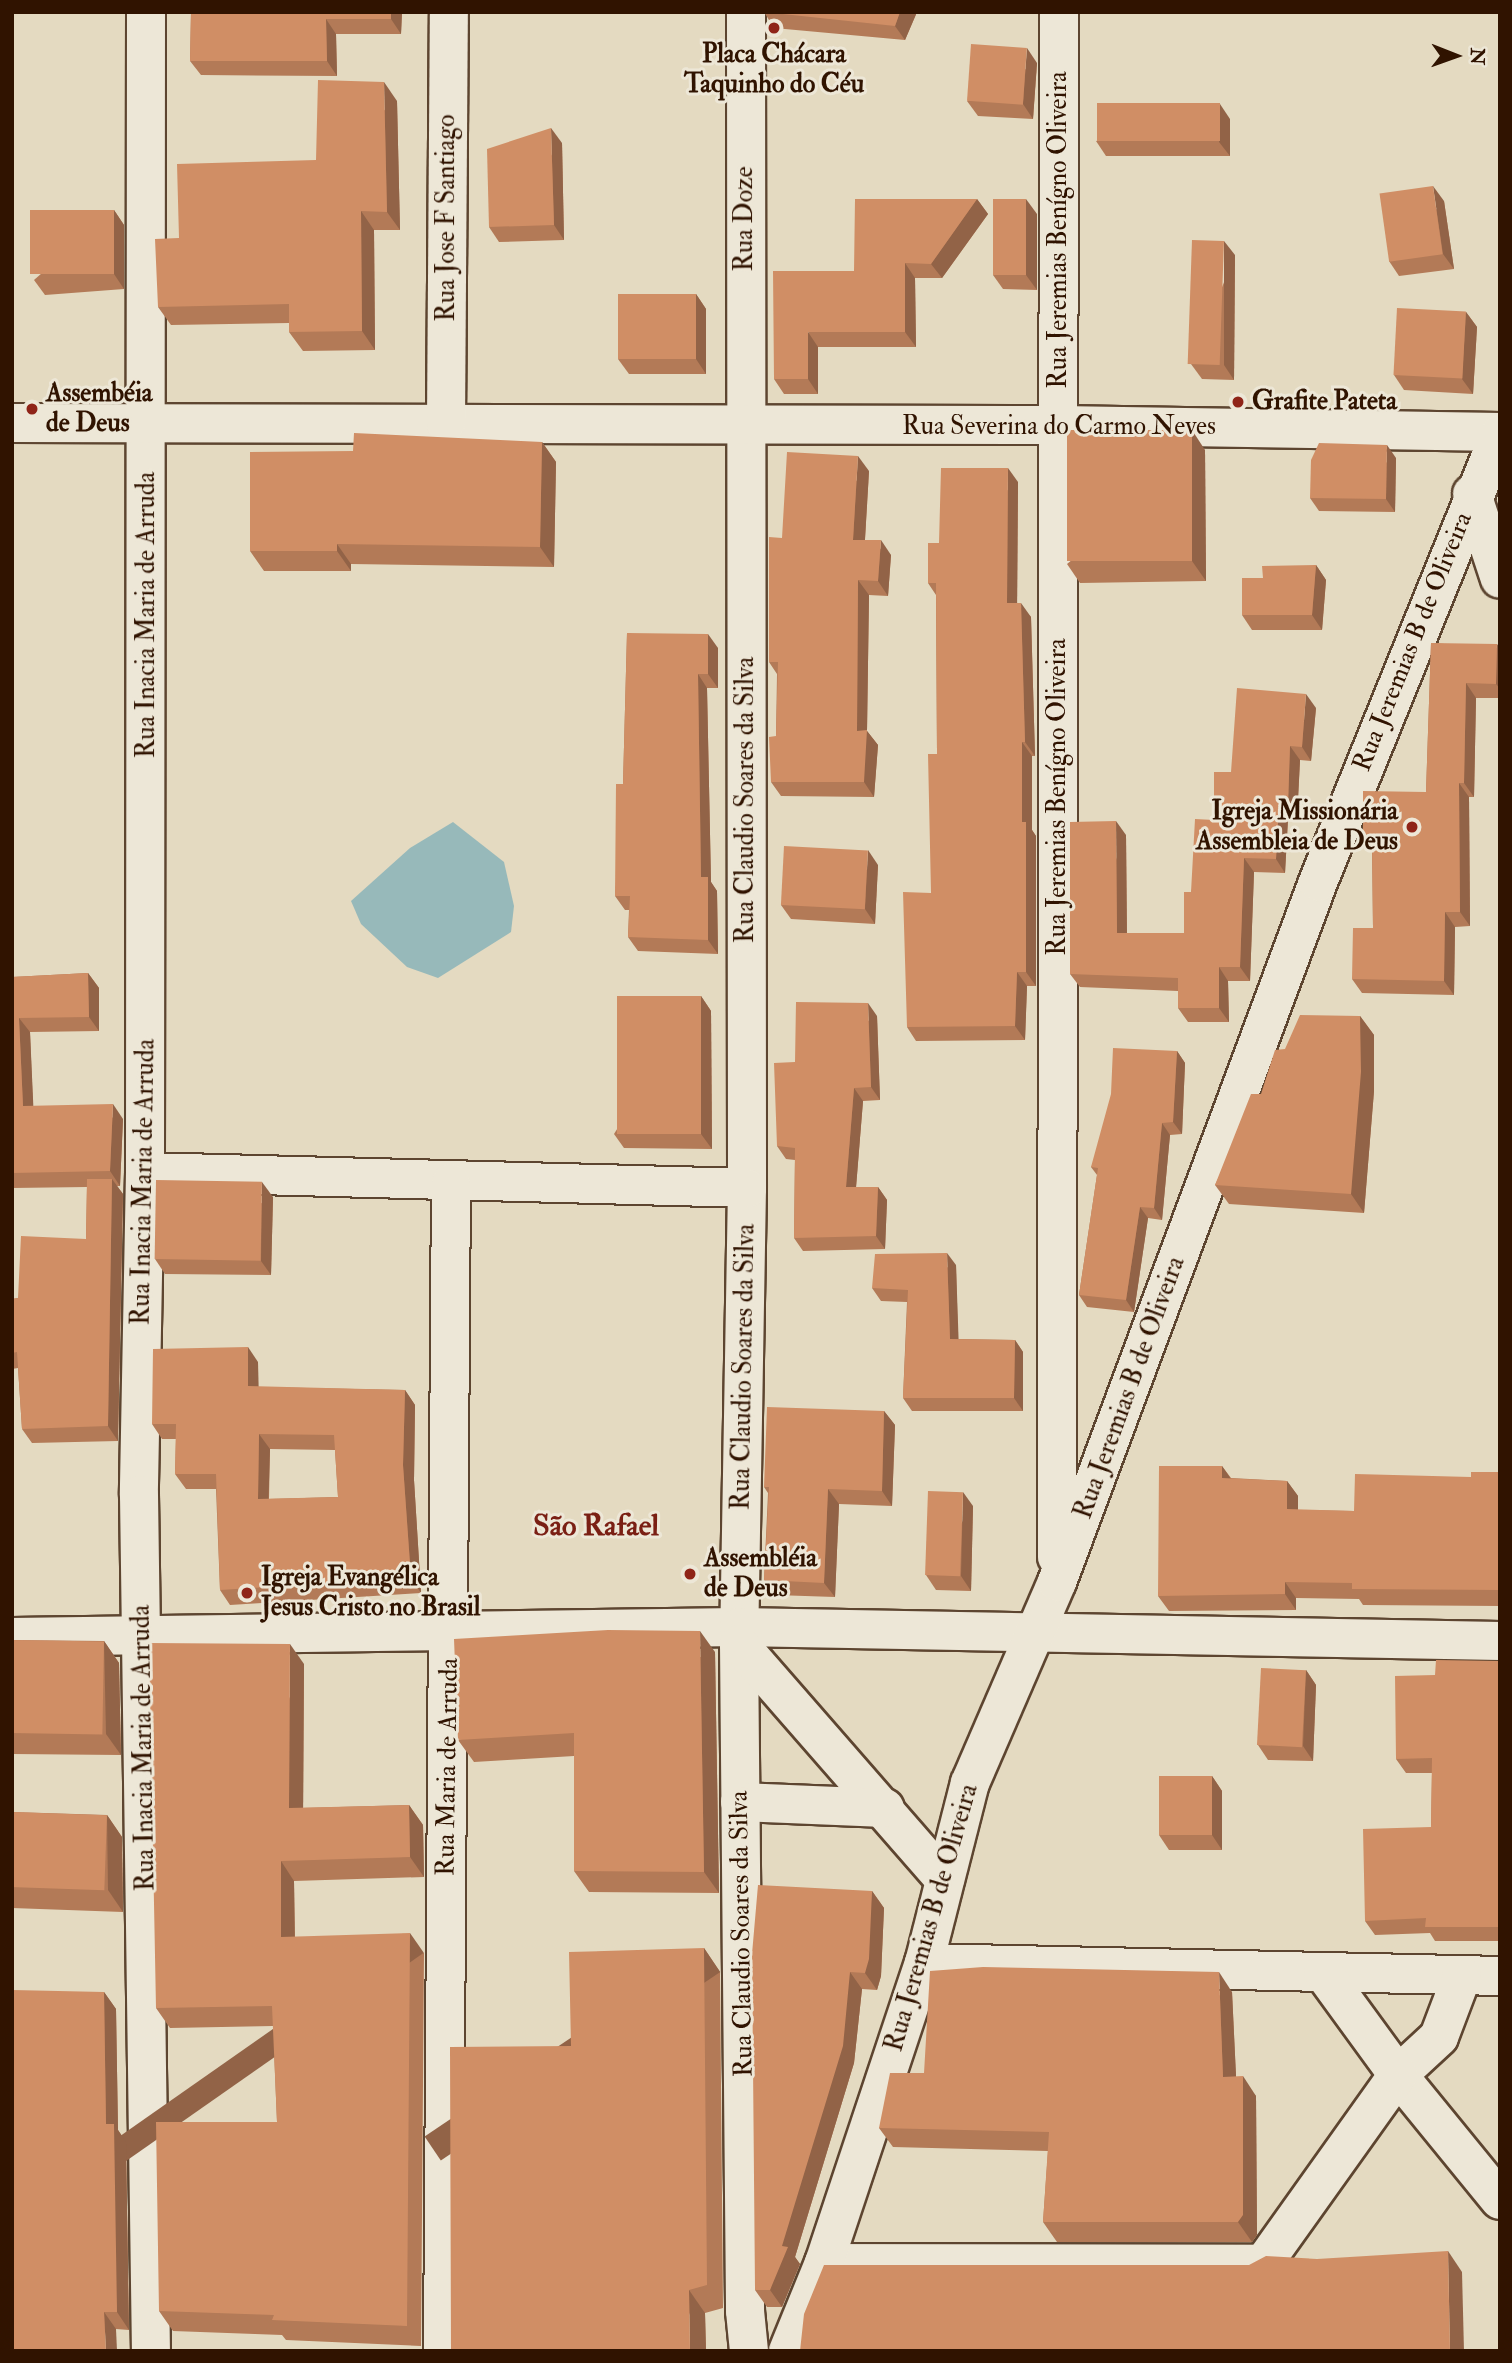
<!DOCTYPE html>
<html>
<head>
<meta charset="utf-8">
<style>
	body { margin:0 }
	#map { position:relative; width:1512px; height:2363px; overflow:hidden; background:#e4dac1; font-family:"IM FELL Double Pica",serif }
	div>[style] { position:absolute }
	.water>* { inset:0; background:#97b9ba }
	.roads { filter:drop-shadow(2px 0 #5d4530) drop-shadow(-2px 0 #5d4530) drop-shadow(0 2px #5d4530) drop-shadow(0 -2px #5d4530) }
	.minor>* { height:38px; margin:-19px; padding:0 19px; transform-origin:19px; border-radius:19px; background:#ede7d7 }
	.wall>* { inset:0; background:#b37a57 }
	.shaded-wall>* { inset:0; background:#926347; transform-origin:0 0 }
	.building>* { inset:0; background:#d08e65; transform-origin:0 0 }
	.dots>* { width:19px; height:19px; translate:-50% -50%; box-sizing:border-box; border:4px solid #ede7d7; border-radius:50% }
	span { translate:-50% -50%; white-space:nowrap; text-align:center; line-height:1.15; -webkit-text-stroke:6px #ede7d7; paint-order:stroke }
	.poi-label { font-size:26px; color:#301300; font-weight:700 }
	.left { translate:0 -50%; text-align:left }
	.right { translate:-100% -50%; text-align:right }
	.street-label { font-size:26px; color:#301300 }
	.quarter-label { font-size:30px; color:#7a1f14; font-weight:700 }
	.frame { position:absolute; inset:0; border:14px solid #301300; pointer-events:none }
	.north { position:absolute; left:1421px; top:21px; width:70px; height:70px; -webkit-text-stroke:5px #ede7d7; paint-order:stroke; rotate:91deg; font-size:19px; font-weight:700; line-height:28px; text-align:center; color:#301300 }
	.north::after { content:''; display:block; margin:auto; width:24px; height:32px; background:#301300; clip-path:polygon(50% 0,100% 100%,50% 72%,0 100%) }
</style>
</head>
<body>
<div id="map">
	<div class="water">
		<i style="clip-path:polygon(453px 822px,504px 862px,514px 906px,511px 932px,438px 978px,407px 967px,361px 924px,351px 901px,410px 848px)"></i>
	</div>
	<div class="roads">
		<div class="minor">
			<i style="left:146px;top:12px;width:1160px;rotate:90.05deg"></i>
			<i style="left:145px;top:1172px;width:323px;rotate:91.1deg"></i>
			<i style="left:139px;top:1495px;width:856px;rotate:89.2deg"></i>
			<i style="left:746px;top:12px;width:1176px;rotate:89.95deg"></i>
			<i style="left:747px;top:1188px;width:456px;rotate:91deg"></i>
			<i style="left:739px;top:1644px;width:667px;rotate:89.48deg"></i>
			<i style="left:745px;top:2311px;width:40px;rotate:84.3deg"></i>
			<i style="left:12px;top:423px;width:1047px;rotate:0.11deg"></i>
			<i style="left:1059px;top:425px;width:441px;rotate:0.9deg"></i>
			<i style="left:446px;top:423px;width:411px;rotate:-89.6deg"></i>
			<i style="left:1472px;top:494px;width:89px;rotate:71.8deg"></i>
			<i style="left:145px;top:1172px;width:602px;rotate:1.52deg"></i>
			<i style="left:1057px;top:1557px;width:1545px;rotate:-89.93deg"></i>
			<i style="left:12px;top:1637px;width:727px;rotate:-0.79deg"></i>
			<i style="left:739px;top:1627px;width:761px;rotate:1.05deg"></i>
			<i style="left:739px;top:1644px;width:313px;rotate:48.9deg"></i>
			<i style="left:740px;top:1802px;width:145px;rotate:2.4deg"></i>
			<i style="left:924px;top:1963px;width:576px;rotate:1.29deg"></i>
			<i style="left:1462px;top:1976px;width:65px;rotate:110.7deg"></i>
			<i style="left:1439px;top:2037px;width:56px;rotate:137.2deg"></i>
			<i style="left:1398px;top:2075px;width:161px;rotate:50.8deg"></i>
			<i style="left:824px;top:2263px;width:439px;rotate:0.1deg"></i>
			<i style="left:1263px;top:2264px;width:232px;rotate:-54.5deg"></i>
			<i style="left:1398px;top:2075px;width:127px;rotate:-126.1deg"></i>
			<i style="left:443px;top:2351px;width:1168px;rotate:-89.61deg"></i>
			<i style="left:788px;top:2351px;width:95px;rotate:-67.8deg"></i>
			<i style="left:824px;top:2263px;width:316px;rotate:-71.6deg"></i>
			<i style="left:924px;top:1963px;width:186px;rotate:-75.7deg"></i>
			<i style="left:970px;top:1783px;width:219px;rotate:-66.6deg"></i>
			<i style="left:1057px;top:1582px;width:747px;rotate:-69.55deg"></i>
			<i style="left:1318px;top:882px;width:484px;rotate:-67.9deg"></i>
		</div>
	</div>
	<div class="wall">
		<i style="clip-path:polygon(191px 12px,402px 12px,401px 34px,336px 34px,337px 76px,201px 75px,190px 61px)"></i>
		<i style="clip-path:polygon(764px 12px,924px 12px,917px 12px,905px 40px,774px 28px)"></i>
		<i style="clip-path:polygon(1037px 63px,1033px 119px,978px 116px,967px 101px)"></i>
		<i style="clip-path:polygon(397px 101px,400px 230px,374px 230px,375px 350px,303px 351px,289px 332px,289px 323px,171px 325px,158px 307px,179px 238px,316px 160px)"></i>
		<i style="clip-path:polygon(1230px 119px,1230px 156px,1106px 156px,1096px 141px)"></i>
		<i style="clip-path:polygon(562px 143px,564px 240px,499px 242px,489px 227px)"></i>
		<i style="clip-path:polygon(977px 199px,988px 214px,942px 278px,915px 278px,916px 347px,818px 347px,818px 394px,784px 394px,774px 379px,854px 271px)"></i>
		<i style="clip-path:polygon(1444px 201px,1454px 269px,1399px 276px,1389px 261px)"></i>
		<i style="clip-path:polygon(114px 210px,124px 225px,124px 289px,45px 295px,34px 280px)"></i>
		<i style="clip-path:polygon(1037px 214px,1037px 290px,1003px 289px,993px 275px)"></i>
		<i style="clip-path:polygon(1235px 255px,1234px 380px,1202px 379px,1191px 364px)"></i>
		<i style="clip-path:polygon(696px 294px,706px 309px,706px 374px,629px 374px,618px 359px)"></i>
		<i style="clip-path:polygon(1466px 312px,1477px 327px,1473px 394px,1404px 390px,1394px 375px)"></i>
		<i style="clip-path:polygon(542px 442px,556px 462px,554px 567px,351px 564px,351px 571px,264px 571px,250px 551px,353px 451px)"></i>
		<i style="clip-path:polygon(1205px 450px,1206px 581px,1080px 583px,1067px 564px)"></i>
		<i style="clip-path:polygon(1396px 458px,1395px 512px,1319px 511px,1310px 498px)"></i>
		<i style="clip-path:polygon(869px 471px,865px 540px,891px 555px,888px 596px,869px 595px,867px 731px,878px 745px,874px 797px,781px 796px,771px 782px,776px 736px,777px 674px,769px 662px,782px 538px)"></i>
		<i style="clip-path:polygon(1018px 482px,1017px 603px,1031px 617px,1035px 756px,1032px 756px,1032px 830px,1036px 836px,1036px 986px,1027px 986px,1025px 1040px,916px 1041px,907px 1027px,931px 893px,937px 754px,936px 595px,928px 583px,939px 543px)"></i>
		<i style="clip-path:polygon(1316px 565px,1326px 580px,1322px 630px,1252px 630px,1242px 615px,1263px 578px)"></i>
		<i style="clip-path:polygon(627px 633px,718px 648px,718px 688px,707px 688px,711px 882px,717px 891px,718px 954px,638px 951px,628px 937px,629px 910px,625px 910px,615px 896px,623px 784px)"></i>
		<i style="clip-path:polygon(1431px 643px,1500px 648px,1500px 698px,1476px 698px,1474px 797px,1469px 797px,1470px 926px,1455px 927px,1454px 995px,1362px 993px,1352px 979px,1373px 928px,1372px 848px,1363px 834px,1426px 792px)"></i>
		<i style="clip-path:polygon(1316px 708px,1311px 761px,1300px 760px,1297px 819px,1288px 819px,1285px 873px,1254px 872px,1250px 981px,1228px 981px,1229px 1022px,1188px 1022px,1178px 1008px,1178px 991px,1080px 987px,1070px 974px,1126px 835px,1127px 933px,1184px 933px,1191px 892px,1214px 820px)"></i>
		<i style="clip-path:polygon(878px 865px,875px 924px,791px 919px,781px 905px)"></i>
		<i style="clip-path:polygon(88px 973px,99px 988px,99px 1031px,30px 1032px,33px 1106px,123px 1119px,120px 1186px,117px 1186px,123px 1194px,118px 1441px,32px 1443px,22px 1429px,18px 1368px,12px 1369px,12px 1299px,18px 1298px,86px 1239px,87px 1187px,12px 1188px,12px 977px)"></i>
		<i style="clip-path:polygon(701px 996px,711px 1011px,712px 1149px,624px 1148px,614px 1134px)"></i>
		<i style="clip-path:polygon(877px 1016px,880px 1100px,863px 1101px,856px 1187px,878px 1187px,887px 1200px,885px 1249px,803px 1251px,794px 1238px,795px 1160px,786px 1159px,777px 1146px,795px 1062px)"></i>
		<i style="clip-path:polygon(1360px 1016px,1374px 1035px,1374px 1091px,1364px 1213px,1229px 1204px,1215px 1185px,1261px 1094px)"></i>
		<i style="clip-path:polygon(1177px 1051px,1185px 1063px,1182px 1134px,1170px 1135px,1162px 1220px,1148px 1218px,1134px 1312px,1087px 1307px,1079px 1295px,1097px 1175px,1091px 1167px)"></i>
		<i style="clip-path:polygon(273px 1197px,271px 1275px,165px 1274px,155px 1259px)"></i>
		<i style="clip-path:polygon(956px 1265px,958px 1339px,1015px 1340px,1023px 1352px,1023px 1411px,912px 1411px,903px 1398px,907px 1302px,881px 1301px,872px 1288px)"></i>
		<i style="clip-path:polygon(evenodd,258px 1362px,258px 1387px,405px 1390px,415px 1405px,414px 1480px,421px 1593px,230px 1605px,220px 1590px,216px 1489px,186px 1489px,175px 1474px,176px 1439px,162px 1439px,152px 1424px,258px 1362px,270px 1449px,335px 1450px,338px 1497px,269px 1499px,270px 1449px)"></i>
		<i style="clip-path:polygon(884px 1411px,895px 1425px,892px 1506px,839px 1504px,835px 1597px,775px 1595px,764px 1580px,768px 1493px,764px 1487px)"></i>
		<i style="clip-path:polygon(1222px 1466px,1231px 1478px,1287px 1481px,1298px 1496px,1298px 1510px,1354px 1511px,1471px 1477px,1500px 1472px,1500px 1606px,1363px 1605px,1359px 1599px,1296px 1598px,1296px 1610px,1169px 1611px,1158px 1596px)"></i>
		<i style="clip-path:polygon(973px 1506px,971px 1591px,936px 1590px,926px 1575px)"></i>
		<i style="clip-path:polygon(12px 1640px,104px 1641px,119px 1663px,121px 1755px,12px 1754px)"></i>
		<i style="clip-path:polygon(715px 1652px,719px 1893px,589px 1892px,574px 1871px,574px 1756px,474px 1762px,458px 1740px)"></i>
		<i style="clip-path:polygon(1499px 1661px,1500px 1941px,1435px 1941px,1430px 1933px,1375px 1935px,1365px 1921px,1431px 1827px,1432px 1773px,1406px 1773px,1396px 1759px,1435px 1675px)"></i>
		<i style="clip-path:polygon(304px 1664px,303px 1808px,409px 1805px,423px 1825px,424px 1877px,294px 1881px,295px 1937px,424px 1953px,421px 2346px,286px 2340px,282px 2335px,173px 2331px,159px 2311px,277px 2122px,273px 2026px,170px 2028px,156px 2008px)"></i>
		<i style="clip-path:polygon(1306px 1670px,1316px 1685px,1313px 1761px,1268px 1760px,1258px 1745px)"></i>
		<i style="clip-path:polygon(1212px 1776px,1222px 1791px,1222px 1850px,1169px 1850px,1159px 1835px)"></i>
		<i style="clip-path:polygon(12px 1812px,107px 1815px,122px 1837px,123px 1912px,12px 1908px)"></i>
		<i style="clip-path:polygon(872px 1891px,884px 1908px,881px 1976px,877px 1990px,862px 1989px,854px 2063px,795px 2257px,800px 2264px,782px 2307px,767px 2307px,755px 2290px)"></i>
		<i style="clip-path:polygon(704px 1948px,720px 1972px,723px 2308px,705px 2313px,706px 2351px,571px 2046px)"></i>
		<i style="clip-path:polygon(104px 1992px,116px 2009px,118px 2130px,126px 2142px,129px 2330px,116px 2329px,12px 2351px)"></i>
		<i style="clip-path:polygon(1232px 1992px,1236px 2077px,1256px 2096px,1257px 2235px,1252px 2242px,1057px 2242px,1043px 2222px,1048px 2151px,893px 2147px,879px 2128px,924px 2073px)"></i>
	</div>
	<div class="shaded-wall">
		<i style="clip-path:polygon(391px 12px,402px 12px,401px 34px,391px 19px)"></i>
		<i style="clip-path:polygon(900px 12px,917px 12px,905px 40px,895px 26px)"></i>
		<i style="clip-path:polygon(326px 19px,336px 34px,337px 76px,327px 61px)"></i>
		<i style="clip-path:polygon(1027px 48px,1037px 63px,1033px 119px,1023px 104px)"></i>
		<i style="clip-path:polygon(384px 82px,397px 101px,400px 230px,387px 212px)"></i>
		<i style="clip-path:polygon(1220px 104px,1230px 119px,1230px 156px,1219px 142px)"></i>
		<i style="clip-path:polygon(551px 128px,562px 143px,564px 240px,554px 225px)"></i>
		<i style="clip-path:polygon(1433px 186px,1444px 201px,1454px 269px,1443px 254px)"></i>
		<i style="clip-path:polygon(977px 199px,988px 214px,942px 278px,931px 264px)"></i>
		<i style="clip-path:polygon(1026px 199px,1037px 214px,1037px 290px,1026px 275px)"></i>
		<i style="clip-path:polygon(114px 210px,124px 225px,124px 289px,114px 274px)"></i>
		<i style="clip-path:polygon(361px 211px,374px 230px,375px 350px,362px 331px)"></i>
		<i style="clip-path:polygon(1224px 241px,1235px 255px,1234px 380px,1224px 365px)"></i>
		<i style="clip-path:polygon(905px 263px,915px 278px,916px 347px,905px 332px)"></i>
		<i style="clip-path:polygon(696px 294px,706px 309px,706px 374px,696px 359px)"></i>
		<i style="clip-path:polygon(1466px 312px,1477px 327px,1473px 394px,1462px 379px)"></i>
		<i style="clip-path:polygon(808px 332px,818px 347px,818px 394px,808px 379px)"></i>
		<i style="clip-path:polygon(1192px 430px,1205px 450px,1206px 581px,1192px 561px)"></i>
		<i style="clip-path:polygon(542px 442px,556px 462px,554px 567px,540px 547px)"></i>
		<i style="clip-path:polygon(1387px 445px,1396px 458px,1395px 512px,1386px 499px)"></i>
		<i style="clip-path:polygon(858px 456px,869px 471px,864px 555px,853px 540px)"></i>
		<i style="clip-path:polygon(1008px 468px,1018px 482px,1017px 617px,1007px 603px)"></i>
		<i style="clip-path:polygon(881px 540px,891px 555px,888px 596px,878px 581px)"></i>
		<i style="clip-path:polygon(337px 544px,351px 564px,351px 571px,337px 551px)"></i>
		<i style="clip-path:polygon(1316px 565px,1326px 580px,1322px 630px,1312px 615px)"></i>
		<i style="clip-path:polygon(858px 580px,869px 595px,867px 731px,878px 745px,874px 797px,864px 782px,857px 731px)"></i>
		<i style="clip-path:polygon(1021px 603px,1031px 617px,1035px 756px,1025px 742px)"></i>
		<i style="clip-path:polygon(708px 634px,718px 648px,718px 688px,708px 674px)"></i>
		<i style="clip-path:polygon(1497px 644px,1500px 648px,1500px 689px,1496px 684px)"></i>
		<i style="clip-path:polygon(698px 674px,707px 688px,711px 882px,717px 891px,718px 954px,708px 940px,701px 877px)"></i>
		<i style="clip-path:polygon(1466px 683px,1476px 698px,1474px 797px,1464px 783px)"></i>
		<i style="clip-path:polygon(1306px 694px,1316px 708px,1311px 761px,1302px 747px)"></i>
		<i style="clip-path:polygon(1022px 742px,1032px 756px,1032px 830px,1036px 836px,1036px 986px,1026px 972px,1022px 822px)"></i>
		<i style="clip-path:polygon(1290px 746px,1300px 760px,1297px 819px,1288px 805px)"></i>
		<i style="clip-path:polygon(1459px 783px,1469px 797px,1470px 926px,1460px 912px)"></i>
		<i style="clip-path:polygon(1279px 805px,1288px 819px,1285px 873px,1276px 859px)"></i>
		<i style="clip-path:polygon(1116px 821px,1126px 835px,1127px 947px,1117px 933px)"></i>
		<i style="clip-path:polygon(868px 850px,878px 865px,875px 924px,865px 909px)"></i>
		<i style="clip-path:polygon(1244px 858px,1254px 872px,1250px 981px,1240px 967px)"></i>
		<i style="clip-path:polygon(1445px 912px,1455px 927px,1454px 995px,1444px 981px)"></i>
		<i style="clip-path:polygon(1219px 967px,1228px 981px,1229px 1022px,1219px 1008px)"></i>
		<i style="clip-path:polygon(1017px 972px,1027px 986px,1025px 1040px,1015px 1026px)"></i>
		<i style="clip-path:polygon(88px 973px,99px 988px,99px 1031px,89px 1017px)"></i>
		<i style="clip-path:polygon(701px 996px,711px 1011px,712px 1149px,701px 1134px)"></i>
		<i style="clip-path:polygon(868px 1003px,877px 1016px,880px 1100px,871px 1087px)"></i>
		<i style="clip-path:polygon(1360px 1016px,1374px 1035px,1374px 1091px,1364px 1213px,1351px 1194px)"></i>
		<i style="clip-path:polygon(19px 1018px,30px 1032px,34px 1121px,23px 1106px)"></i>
		<i style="clip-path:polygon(1177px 1051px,1185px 1063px,1182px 1134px,1173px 1122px)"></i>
		<i style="clip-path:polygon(854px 1088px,863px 1101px,855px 1200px,846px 1187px)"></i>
		<i style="clip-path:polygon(113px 1104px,123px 1119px,120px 1186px,110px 1171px)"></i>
		<i style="clip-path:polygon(1162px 1123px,1170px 1135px,1162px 1220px,1154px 1208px)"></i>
		<i style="clip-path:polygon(112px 1179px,123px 1194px,118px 1441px,108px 1426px)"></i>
		<i style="clip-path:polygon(262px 1182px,273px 1197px,271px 1275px,261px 1261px)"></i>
		<i style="clip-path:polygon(878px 1187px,887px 1200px,885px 1249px,876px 1236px)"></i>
		<i style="clip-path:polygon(1140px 1207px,1148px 1218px,1134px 1312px,1126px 1300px)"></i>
		<i style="clip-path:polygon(947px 1253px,956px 1265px,959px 1352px,950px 1339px)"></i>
		<i style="clip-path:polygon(1015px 1340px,1023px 1352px,1023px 1411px,1014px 1398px)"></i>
		<i style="clip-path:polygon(248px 1347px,258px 1362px,259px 1401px,248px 1386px)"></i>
		<i style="clip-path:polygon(405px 1390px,415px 1405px,414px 1480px,421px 1593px,411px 1578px,403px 1465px)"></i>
		<i style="clip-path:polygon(884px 1411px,895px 1425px,892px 1506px,882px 1491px)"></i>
		<i style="clip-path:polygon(259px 1434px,270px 1449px,268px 1514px,258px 1499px)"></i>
		<i style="clip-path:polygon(1222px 1466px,1233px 1482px,1222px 1478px)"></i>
		<i style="clip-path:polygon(1287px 1481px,1298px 1496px,1298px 1525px,1287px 1509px)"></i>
		<i style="clip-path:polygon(828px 1489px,839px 1504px,835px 1597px,824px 1583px)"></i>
		<i style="clip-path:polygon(963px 1492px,973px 1506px,971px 1591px,961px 1576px)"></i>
		<i style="clip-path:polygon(1285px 1582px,1296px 1598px,1296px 1610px,1285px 1594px)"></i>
		<i style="clip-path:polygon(700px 1631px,715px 1652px,719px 1893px,704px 1872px)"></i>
		<i style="clip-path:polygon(104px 1641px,119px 1663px,121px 1755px,106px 1734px)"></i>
		<i style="clip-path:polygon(290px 1644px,304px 1664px,303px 1828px,289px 1808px)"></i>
		<i style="clip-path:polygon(1306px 1670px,1316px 1685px,1313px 1761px,1303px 1746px)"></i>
		<i style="clip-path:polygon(1212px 1776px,1222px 1791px,1222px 1850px,1212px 1835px)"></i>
		<i style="clip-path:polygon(409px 1805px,423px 1825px,424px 1877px,410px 1857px)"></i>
		<i style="clip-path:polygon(107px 1815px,122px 1837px,123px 1912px,108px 1890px)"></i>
		<i style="clip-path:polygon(281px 1861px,294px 1881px,295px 1957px,281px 1937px)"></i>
		<i style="clip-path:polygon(872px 1891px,884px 1908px,881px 1976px,877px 1990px,865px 1973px)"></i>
		<i style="left:410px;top:1933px;width:24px;height:393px;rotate:55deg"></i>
		<i style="left:704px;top:1948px;width:29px;height:337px;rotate:56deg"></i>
		<i style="clip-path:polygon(850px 1972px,862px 1989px,854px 2063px,795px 2257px,800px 2264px,782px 2307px,770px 2290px)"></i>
		<i style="clip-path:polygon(1219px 1972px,1232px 1992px,1237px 2097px,1223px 2077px)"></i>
		<i style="clip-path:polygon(104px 1992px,116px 2009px,118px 2130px,126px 2142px,129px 2330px,117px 2312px,106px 2124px)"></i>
		<i style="clip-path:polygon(1243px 2076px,1256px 2096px,1257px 2235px,1252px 2242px,1238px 2222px)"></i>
		<i style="clip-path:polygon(1448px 2251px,1462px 2272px,1464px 2351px,1450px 2351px)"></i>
		<i style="clip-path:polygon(689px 2290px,705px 2313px,706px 2351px,690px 2351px)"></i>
		<i style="clip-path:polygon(104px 2312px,116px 2329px,117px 2351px,106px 2351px)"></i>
	</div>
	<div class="building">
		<i style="clip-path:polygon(191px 12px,391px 12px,391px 19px,326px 19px,327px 61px,190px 61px)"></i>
		<i style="clip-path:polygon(764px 12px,900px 12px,895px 26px)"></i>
		<i style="left:971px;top:44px;width:56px;height:57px;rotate:4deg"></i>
		<i style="clip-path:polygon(318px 80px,384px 82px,387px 212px,361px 211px,362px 331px,289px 332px,289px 304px,158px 307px,155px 239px,179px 238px,177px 164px,316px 160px)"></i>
		<i style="left:1097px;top:103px;width:123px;height:38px"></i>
		<i style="clip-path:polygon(551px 128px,554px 225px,489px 227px,487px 149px)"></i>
		<i style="left:1433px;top:186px;width:69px;height:54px;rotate:82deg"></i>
		<i style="clip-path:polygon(855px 199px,977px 199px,931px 264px,905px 263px,905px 332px,808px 332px,808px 379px,774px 379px,773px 271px,854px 271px)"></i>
		<i style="left:993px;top:199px;width:33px;height:76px"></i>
		<i style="left:114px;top:210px;width:64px;height:84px;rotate:90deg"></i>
		<i style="left:1192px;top:240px;width:32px;height:124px;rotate:2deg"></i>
		<i style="left:696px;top:294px;width:65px;height:78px;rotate:90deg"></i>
		<i style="left:1397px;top:308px;width:69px;height:67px;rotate:3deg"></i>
		<i style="left:1192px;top:430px;width:131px;height:125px;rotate:90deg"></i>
		<i style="clip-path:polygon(354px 433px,542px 442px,540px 547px,337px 544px,337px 551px,250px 551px,250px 452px,353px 451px)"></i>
		<i style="clip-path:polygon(1319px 443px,1387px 445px,1386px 499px,1310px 498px,1311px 460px)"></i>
		<i style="clip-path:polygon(787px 452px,858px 456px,853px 540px,881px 540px,878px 581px,858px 580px,857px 731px,867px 730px,864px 782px,771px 782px,769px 737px,776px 736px,778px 662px,769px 662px,769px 537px,782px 538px)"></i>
		<i style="clip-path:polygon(941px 468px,1008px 468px,1007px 603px,1021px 603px,1025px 742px,1022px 742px,1022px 822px,1026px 822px,1026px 972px,1017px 972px,1015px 1026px,907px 1027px,903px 892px,931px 893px,928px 754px,937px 754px,936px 583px,928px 583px,928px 543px,939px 543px)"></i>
		<i style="clip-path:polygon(1316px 565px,1312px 615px,1242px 615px,1242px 578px,1263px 578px,1262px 566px)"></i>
		<i style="clip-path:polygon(627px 633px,708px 634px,708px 674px,698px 674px,701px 877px,708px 877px,708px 940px,628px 937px,630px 896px,615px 896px,616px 784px,623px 784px)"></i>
		<i style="clip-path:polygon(1431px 643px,1497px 644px,1496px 684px,1466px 683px,1464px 783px,1459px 783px,1460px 912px,1445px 912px,1444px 981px,1352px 979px,1353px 928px,1373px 928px,1372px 834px,1363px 834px,1363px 791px,1426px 792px)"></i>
		<i style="clip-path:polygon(1237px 688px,1306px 694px,1302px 747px,1290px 746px,1288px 805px,1279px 805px,1276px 859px,1244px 858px,1240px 967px,1219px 967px,1219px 1008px,1178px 1008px,1178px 978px,1070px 974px,1070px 822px,1116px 821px,1117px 933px,1184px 933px,1184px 892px,1191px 892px,1195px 819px,1214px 820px,1214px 772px,1231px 772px)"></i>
		<i style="left:784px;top:846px;width:84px;height:59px;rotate:3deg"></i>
		<i style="clip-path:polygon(88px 973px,89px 1017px,19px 1018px,23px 1106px,113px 1104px,110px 1171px,12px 1173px,12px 977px)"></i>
		<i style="left:701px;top:996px;width:138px;height:84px;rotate:90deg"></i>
		<i style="clip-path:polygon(796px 1002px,868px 1003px,871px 1087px,854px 1088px,846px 1187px,878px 1187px,876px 1236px,794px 1238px,795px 1148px,777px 1146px,774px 1063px,795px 1062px)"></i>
		<i style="clip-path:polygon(1300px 1015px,1360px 1016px,1361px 1072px,1351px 1194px,1215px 1185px,1251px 1094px,1261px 1094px,1275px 1050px,1285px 1049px)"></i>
		<i style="clip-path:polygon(1113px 1048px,1177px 1051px,1173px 1122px,1162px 1123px,1154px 1208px,1140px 1207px,1126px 1300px,1079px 1295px,1098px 1168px,1091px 1167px,1111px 1094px)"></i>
		<i style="clip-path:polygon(87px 1179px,112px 1179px,108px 1426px,22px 1429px,17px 1352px,12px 1353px,12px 1299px,18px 1298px,21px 1236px,86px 1239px)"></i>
		<i style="left:156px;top:1180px;width:106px;height:79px;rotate:1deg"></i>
		<i style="clip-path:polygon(947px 1253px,950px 1339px,1015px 1340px,1014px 1398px,903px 1398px,908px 1290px,872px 1288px,875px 1254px)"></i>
		<i style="clip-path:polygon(evenodd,248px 1347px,248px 1386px,405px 1390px,403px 1465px,411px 1578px,220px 1590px,216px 1474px,175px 1474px,176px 1424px,152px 1424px,153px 1349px,248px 1347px,259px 1434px,334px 1435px,338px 1497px,258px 1499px,259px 1434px)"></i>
		<i style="clip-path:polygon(767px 1407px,884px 1411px,882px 1491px,828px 1489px,824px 1583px,764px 1580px,769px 1487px,764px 1487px)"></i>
		<i style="clip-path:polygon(1159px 1466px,1222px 1466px,1222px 1478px,1287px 1481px,1287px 1509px,1354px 1511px,1355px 1474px,1471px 1477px,1471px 1472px,1500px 1472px,1500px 1590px,1352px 1589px,1352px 1583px,1285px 1582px,1285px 1594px,1158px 1596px)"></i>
		<i style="left:928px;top:1491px;width:35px;height:84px;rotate:2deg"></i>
		<i style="clip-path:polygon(608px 1630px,700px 1631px,704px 1872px,574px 1871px,574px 1733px,458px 1740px,454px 1639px)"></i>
		<i style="left:12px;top:1640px;width:92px;height:93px;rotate:1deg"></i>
		<i style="clip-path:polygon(149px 1643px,290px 1644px,289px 1808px,409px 1805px,410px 1857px,281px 1861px,281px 1937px,410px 1933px,407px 2326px,272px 2320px,274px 2315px,159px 2311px,156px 2122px,277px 2122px,272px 2006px,156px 2008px)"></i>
		<i style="clip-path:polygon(1436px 1660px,1499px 1661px,1500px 1927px,1425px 1927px,1426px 1918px,1365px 1921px,1363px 1829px,1431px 1827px,1432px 1758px,1396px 1759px,1395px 1676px,1435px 1675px)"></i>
		<i style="left:1261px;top:1668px;width:45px;height:77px;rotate:3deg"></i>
		<i style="left:1159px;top:1776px;width:53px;height:59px"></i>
		<i style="left:12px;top:1812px;width:95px;height:75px;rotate:2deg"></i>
		<i style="clip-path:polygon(758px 1885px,872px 1891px,869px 1959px,865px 1973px,850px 1972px,843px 2046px,782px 2246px,788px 2247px,770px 2290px,755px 2290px,752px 1954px)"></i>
		<i style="clip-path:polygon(704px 1948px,707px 2285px,689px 2290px,690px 2351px,451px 2351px,450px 2047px,571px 2046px,569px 1952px)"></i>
		<i style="clip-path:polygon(983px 1967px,1219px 1972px,1223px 2077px,1243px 2076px,1243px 2215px,1238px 2222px,1043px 2222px,1049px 2132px,879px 2128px,890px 2073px,924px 2073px,930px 1971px)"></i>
		<i style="clip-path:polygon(12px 1990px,104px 1992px,106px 2124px,114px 2124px,117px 2312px,104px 2312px,106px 2351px,12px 2351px)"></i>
		<i style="clip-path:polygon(1448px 2251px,1450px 2351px,800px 2351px,804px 2314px,824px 2265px,1249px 2265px,1266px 2256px,1317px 2259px)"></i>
	</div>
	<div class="dots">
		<i style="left:774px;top:28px;background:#8f2418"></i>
		<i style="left:1238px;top:402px;background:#8f2418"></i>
		<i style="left:32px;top:409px;background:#8f2418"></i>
		<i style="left:1412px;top:827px;background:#8f2418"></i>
		<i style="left:690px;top:1574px;background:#8f2418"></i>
		<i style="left:247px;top:1593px;background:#8f2418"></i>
	</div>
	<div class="poi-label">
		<span style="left:774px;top:70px">Placa Chácara<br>Taquinho do Céu</span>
		<span class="left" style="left:46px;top:409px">Assembéia<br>de Deus</span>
		<span class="left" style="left:1252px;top:402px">Grafite Pateta</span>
		<span class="right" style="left:1398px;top:827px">Igreja Missionária<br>Assembleia de Deus</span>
		<span class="left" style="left:704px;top:1574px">Assembléia<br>de Deus</span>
		<span class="left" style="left:261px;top:1593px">Igreja Evangélica<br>Jesus Cristo no Brasil</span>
	</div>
	<div class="street-label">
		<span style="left:447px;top:218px;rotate:-90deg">Rua Jose F Santiago</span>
		<span style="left:745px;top:219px;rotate:-90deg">Rua Doze</span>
		<span style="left:1059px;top:230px;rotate:-90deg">Rua Jeremias Benígno Oliveira</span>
		<span style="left:1059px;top:427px">Rua Severina do Carmo Neves</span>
		<span style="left:147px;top:615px;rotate:-90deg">Rua Inacia Maria de Arruda</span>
		<span style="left:1413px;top:642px;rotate:-68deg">Rua Jeremias B de Oliveira</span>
		<span style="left:1058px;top:797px;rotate:-90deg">Rua Jeremias Benígno Oliveira</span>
		<span style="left:746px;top:800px;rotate:-90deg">Rua Claudio Soares da Silva</span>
		<span style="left:144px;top:1182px;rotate:-89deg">Rua Inacia Maria de Arruda</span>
		<span style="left:744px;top:1367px;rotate:-89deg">Rua Claudio Soares da Silva</span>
		<span style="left:1130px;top:1388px;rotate:-70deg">Rua Jeremias B de Oliveira</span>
		<span style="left:144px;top:1748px;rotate:-91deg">Rua Inacia Maria de Arruda</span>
		<span style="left:448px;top:1767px;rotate:-89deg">Rua Maria de Arruda</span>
		<span style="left:932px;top:1918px;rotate:-74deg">Rua Jeremias B de Oliveira</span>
		<span style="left:742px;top:1934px;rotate:-91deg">Rua Claudio Soares da Silva</span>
	</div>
	<div class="quarter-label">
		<span style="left:596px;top:1526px">São Rafael</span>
	</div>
	<div class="frame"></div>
	<div class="north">N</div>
</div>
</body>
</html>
